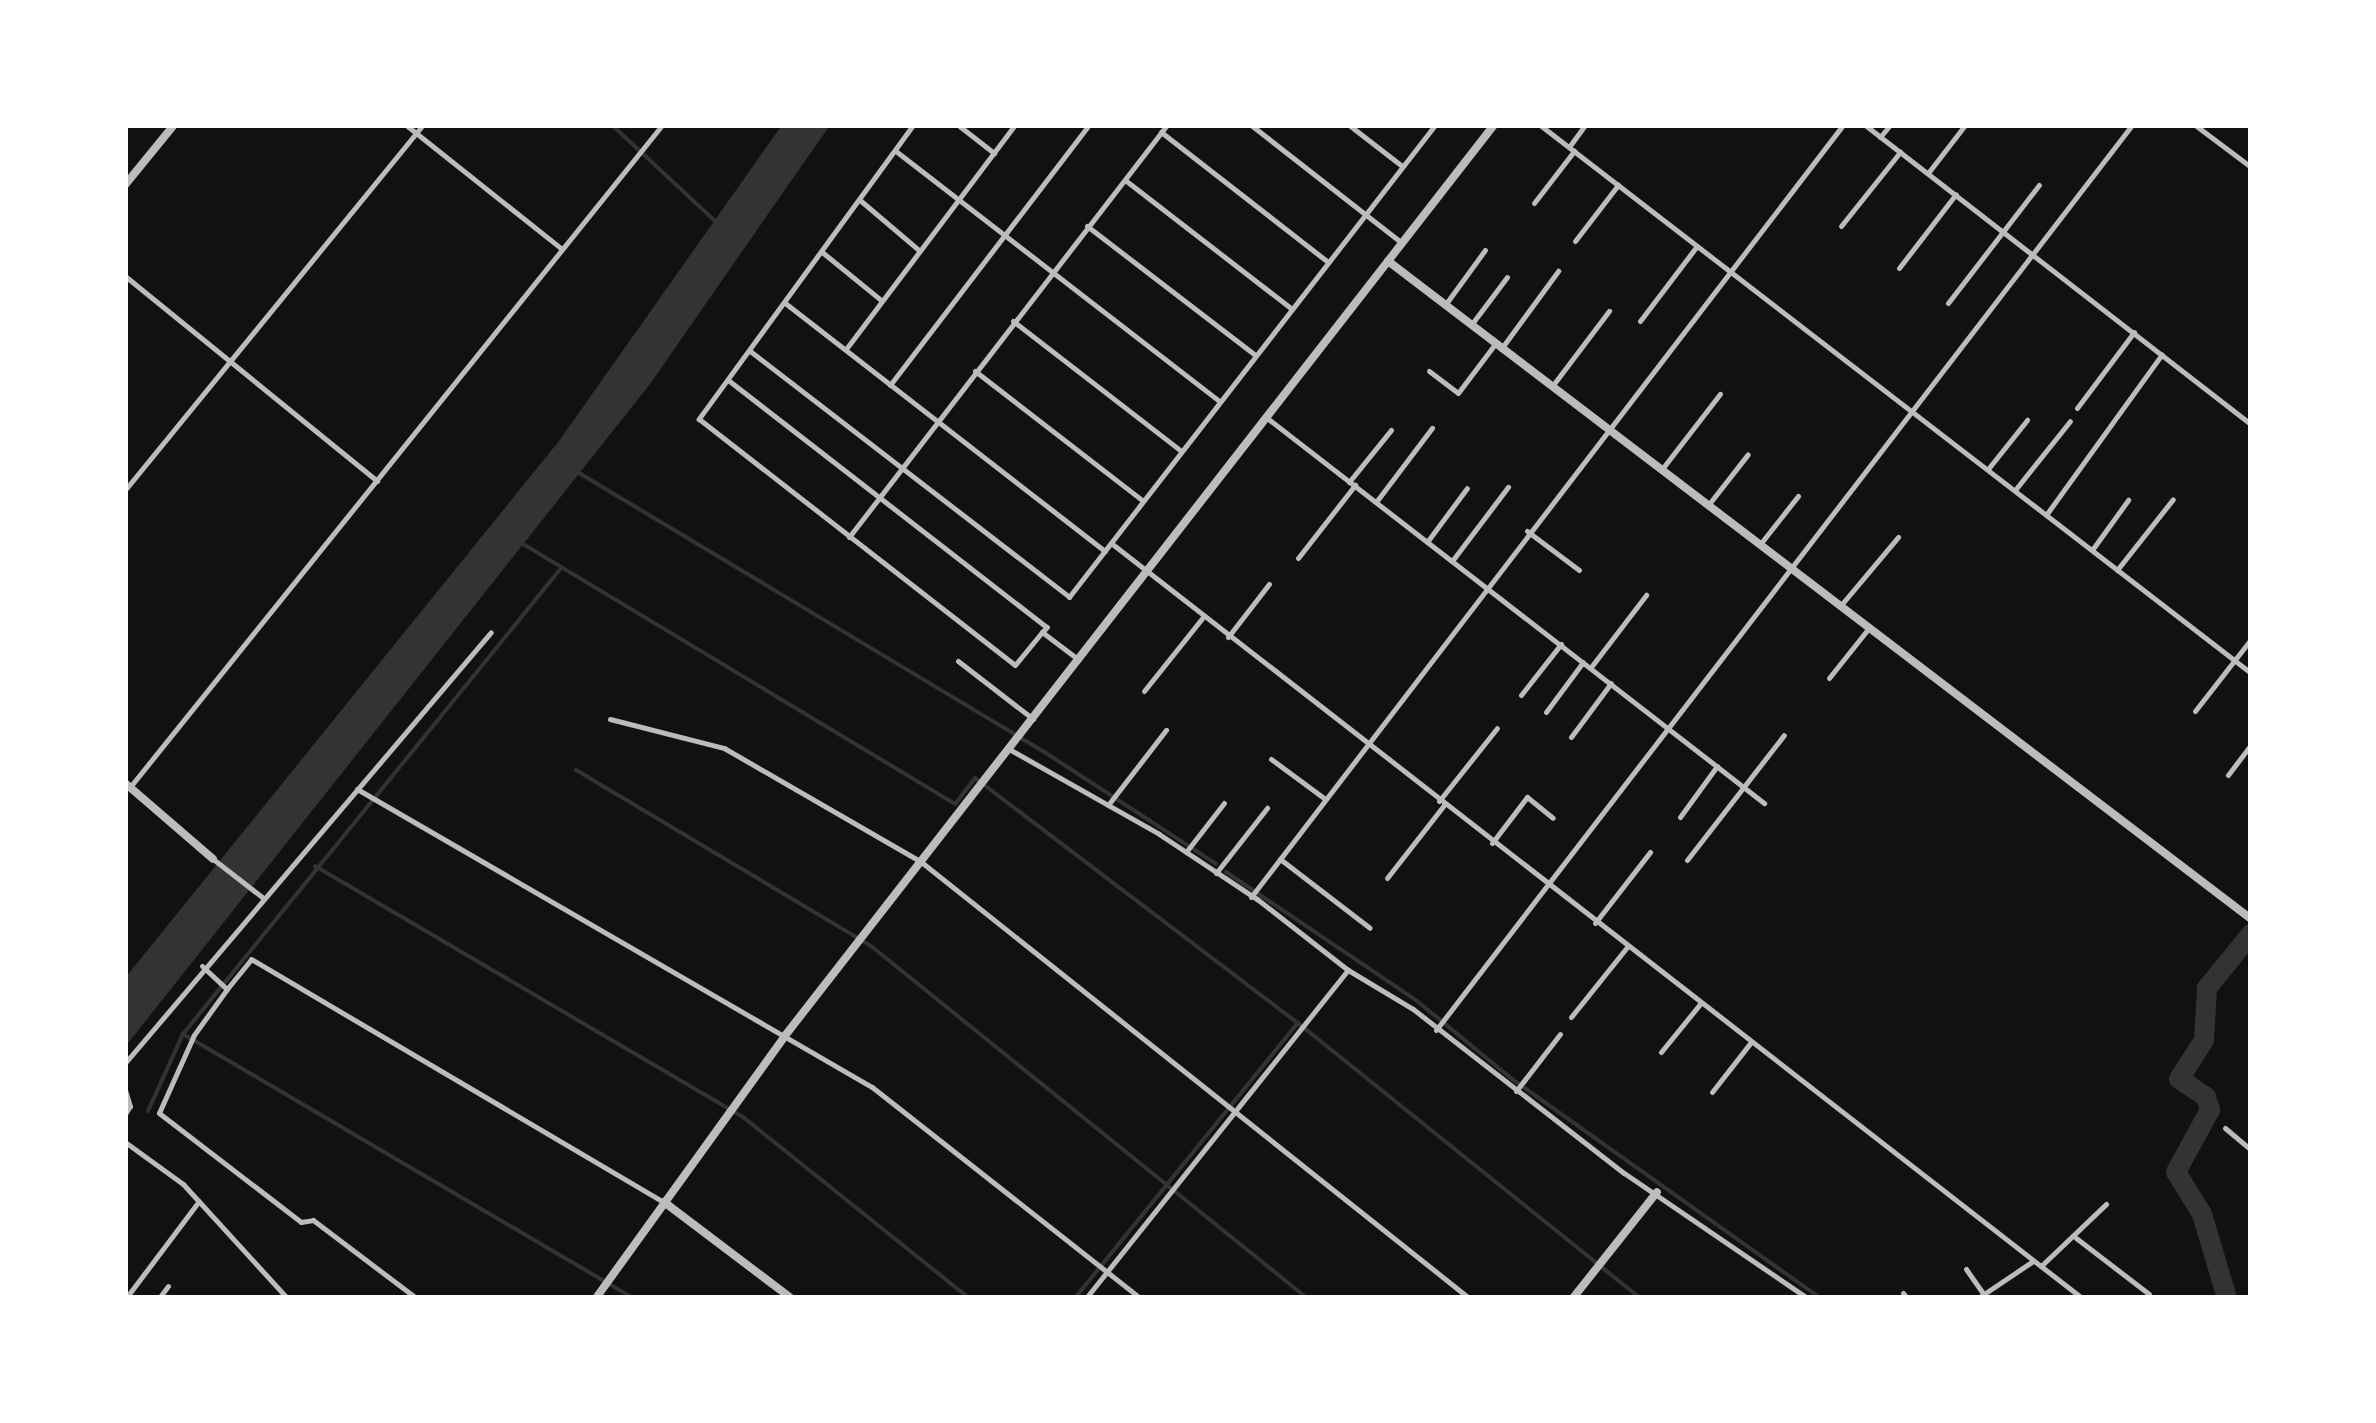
<!DOCTYPE html>
<html>
<head>
<meta charset="utf-8">
<style>
	body { margin:0 }
	#map { position:relative; width:2376px; height:1423px; overflow:hidden; background:#111; font-family:"Public Sans",sans-serif }
	div>[style] { position:absolute }
	.water>* { inset:0; background:#333 }
	.stream>* { height:4px; margin:-2px; padding:0 2px; transform-origin:2px; border-radius:2px; background:#333 }
	.river>* { height:20px; margin:-10px; padding:0 10px; transform-origin:10px; border-radius:10px; background:#333 }
	.minor>* { height:5px; margin:-2.5px; padding:0 2.5px; transform-origin:2.5px; border-radius:2.5px; background:#bcbcbc }
	.tertiary>* { height:8px; margin:-4px; padding:0 4px; transform-origin:4px; border-radius:4px; background:#bcbcbc }
	span { translate:-50% -50%; white-space:nowrap; text-align:center; line-height:1.15; -webkit-text-stroke:10px #fff; paint-order:stroke }
	.frame { position:absolute; inset:0; border:128px solid #fff; pointer-events:none }
</style>
</head>
<body>
<div id="map">
	<div class="water">
		<i style="clip-path:polygon(782px 125px,830px 125px,650px 384px,125px 1047px,125px 978px,559px 441px)"></i>
	</div>
	<div class="stream">
		<i style="left:612px;top:125px;width:145px;rotate:43deg"></i>
		<i style="left:579px;top:473px;width:545px;rotate:30.95deg"></i>
		<i style="left:1046px;top:753px;width:203px;rotate:33.1deg"></i>
		<i style="left:523px;top:544px;width:504px;rotate:31.04deg"></i>
		<i style="left:955px;top:804px;width:33px;rotate:-52deg"></i>
		<i style="left:975px;top:778px;width:405px;rotate:37.2deg"></i>
		<i style="left:1298px;top:1023px;width:439px;rotate:38.8deg"></i>
		<i style="left:576px;top:770px;width:344px;rotate:30.8deg"></i>
		<i style="left:871px;top:946px;width:560px;rotate:38.92deg"></i>
		<i style="left:315px;top:866px;width:496px;rotate:30.4deg"></i>
		<i style="left:743px;top:1117px;width:290px;rotate:38.7deg"></i>
		<i style="left:1226px;top:872px;width:230px;rotate:34deg"></i>
		<i style="left:1417px;top:1001px;width:123px;rotate:39.4deg"></i>
		<i style="left:1512px;top:1079px;width:378px;rotate:35.4deg"></i>
		<i style="left:183px;top:1034px;width:522px;rotate:30.4deg"></i>
		<i style="left:148px;top:1111px;width:85px;rotate:-65.6deg"></i>
		<i style="left:183px;top:1034px;width:601px;rotate:-50.94deg"></i>
		<i style="left:1075px;top:1298px;width:354px;rotate:-51deg"></i>
	</div>
	<div class="river">
		<i style="left:2227px;top:1298px;width:88px;rotate:-106.6deg"></i>
		<i style="left:2202px;top:1214px;width:49px;rotate:-121.8deg"></i>
		<i style="left:2176px;top:1172px;width:71px;rotate:-61.3deg"></i>
		<i style="left:2210px;top:1110px;width:14px;rotate:-107deg"></i>
		<i style="left:2206px;top:1097px;width:32px;rotate:-146deg"></i>
		<i style="left:2179px;top:1079px;width:46px;rotate:-57.3deg"></i>
		<i style="left:2204px;top:1040px;width:52px;rotate:-86.7deg"></i>
		<i style="left:2207px;top:988px;width:70px;rotate:-50.8deg"></i>
	</div>
	<div class="minor">
		<i style="left:406px;top:125px;width:199px;rotate:38.5deg"></i>
		<i style="left:913px;top:125px;width:364px;rotate:126.1deg"></i>
		<i style="left:699px;top:419px;width:400px;rotate:37.9deg"></i>
		<i style="left:1015px;top:665px;width:43px;rotate:-50.7deg"></i>
		<i style="left:958px;top:125px;width:46px;rotate:37.9deg"></i>
		<i style="left:1251px;top:125px;width:192px;rotate:38deg"></i>
		<i style="left:1349px;top:125px;width:67px;rotate:37.7deg"></i>
		<i style="left:1540px;top:125px;width:898px;rotate:37.62deg"></i>
		<i style="left:1865px;top:125px;width:488px;rotate:37.8deg"></i>
		<i style="left:2195px;top:125px;width:70px;rotate:36.9deg"></i>
		<i style="left:1161px;top:132px;width:212px;rotate:37.9deg"></i>
		<i style="left:1880px;top:137px;width:16px;rotate:-50deg"></i>
		<i style="left:1569px;top:147px;width:27px;rotate:-54deg"></i>
		<i style="left:897px;top:152px;width:407px;rotate:37.7deg"></i>
		<i style="left:1928px;top:173px;width:61px;rotate:-52.4deg"></i>
		<i style="left:1125px;top:180px;width:211px;rotate:37.7deg"></i>
		<i style="left:861px;top:201px;width:77px;rotate:40.3deg"></i>
		<i style="left:1534px;top:203px;width:66px;rotate:-52.4deg"></i>
		<i style="left:1087px;top:226px;width:212px;rotate:37.5deg"></i>
		<i style="left:1841px;top:226px;width:95px;rotate:-51.4deg"></i>
		<i style="left:1575px;top:241px;width:71px;rotate:-52.5deg"></i>
		<i style="left:822px;top:252px;width:77px;rotate:39.2deg"></i>
		<i style="left:1899px;top:268px;width:93px;rotate:-52.4deg"></i>
		<i style="left:125px;top:276px;width:325px;rotate:39.1deg"></i>
		<i style="left:785px;top:303px;width:405px;rotate:37.8deg"></i>
		<i style="left:1948px;top:303px;width:149px;rotate:-52.4deg"></i>
		<i style="left:1445px;top:305px;width:68px;rotate:-54deg"></i>
		<i style="left:1013px;top:321px;width:212px;rotate:37.7deg"></i>
		<i style="left:1640px;top:321px;width:94px;rotate:-52.8deg"></i>
		<i style="left:1471px;top:325px;width:60px;rotate:-53.1deg"></i>
		<i style="left:846px;top:349px;width:281px;rotate:-53deg"></i>
		<i style="left:1501px;top:349px;width:97px;rotate:-53.8deg"></i>
		<i style="left:750px;top:351px;width:403px;rotate:37.6deg"></i>
		<i style="left:1069px;top:597px;width:597px;rotate:-52.21deg"></i>
		<i style="left:975px;top:371px;width:212px;rotate:37.7deg"></i>
		<i style="left:1429px;top:371px;width:36px;rotate:37deg"></i>
		<i style="left:1458px;top:393px;width:61px;rotate:-52.9deg"></i>
		<i style="left:728px;top:380px;width:403px;rotate:37.8deg"></i>
		<i style="left:1047px;top:627px;width:7px;rotate:135deg"></i>
		<i style="left:1042px;top:632px;width:46px;rotate:37.1deg"></i>
		<i style="left:890px;top:385px;width:327px;rotate:-52.6deg"></i>
		<i style="left:1553px;top:385px;width:93px;rotate:-52.9deg"></i>
		<i style="left:2077px;top:408px;width:95px;rotate:-53.1deg"></i>
		<i style="left:1267px;top:418px;width:629px;rotate:37.76deg"></i>
		<i style="left:1662px;top:469px;width:95px;rotate:-52.3deg"></i>
		<i style="left:1988px;top:469px;width:63px;rotate:-51.5deg"></i>
		<i style="left:1349px;top:482px;width:67px;rotate:-51.1deg"></i>
		<i style="left:125px;top:490px;width:471px;rotate:-50.8deg"></i>
		<i style="left:2015px;top:490px;width:88px;rotate:-51.4deg"></i>
		<i style="left:1376px;top:502px;width:93px;rotate:-52.9deg"></i>
		<i style="left:1709px;top:504px;width:63px;rotate:-52deg"></i>
		<i style="left:2046px;top:515px;width:198px;rotate:-54.2deg"></i>
		<i style="left:1527px;top:531px;width:65px;rotate:36.9deg"></i>
		<i style="left:849px;top:537px;width:520px;rotate:-52.34deg"></i>
		<i style="left:1427px;top:542px;width:67px;rotate:-53.5deg"></i>
		<i style="left:1111px;top:543px;width:1230px;rotate:37.87deg"></i>
		<i style="left:1761px;top:543px;width:60px;rotate:-51.8deg"></i>
		<i style="left:2092px;top:550px;width:62px;rotate:-54.2deg"></i>
		<i style="left:1298px;top:558px;width:93px;rotate:-52deg"></i>
		<i style="left:1452px;top:561px;width:93px;rotate:-52.9deg"></i>
		<i style="left:2117px;top:570px;width:90px;rotate:-51.7deg"></i>
		<i style="left:1841px;top:605px;width:89px;rotate:-50deg"></i>
		<i style="left:1228px;top:637px;width:67px;rotate:-52.3deg"></i>
		<i style="left:958px;top:661px;width:95px;rotate:37.7deg"></i>
		<i style="left:1591px;top:667px;width:91px;rotate:-52.6deg"></i>
		<i style="left:1829px;top:678px;width:63px;rotate:-51.5deg"></i>
		<i style="left:1144px;top:691px;width:95px;rotate:-51.4deg"></i>
		<i style="left:1521px;top:695px;width:65px;rotate:-51.9deg"></i>
		<i style="left:2195px;top:711px;width:91px;rotate:-52.1deg"></i>
		<i style="left:1546px;top:712px;width:62px;rotate:-53.5deg"></i>
		<i style="left:610px;top:719px;width:118px;rotate:14.3deg"></i>
		<i style="left:724px;top:748px;width:226px;rotate:30deg"></i>
		<i style="left:920px;top:861px;width:702px;rotate:38.52deg"></i>
		<i style="left:1571px;top:737px;width:67px;rotate:-53.5deg"></i>
		<i style="left:1009px;top:749px;width:172px;rotate:29.5deg"></i>
		<i style="left:1159px;top:834px;width:118px;rotate:33.6deg"></i>
		<i style="left:1257px;top:899px;width:115px;rotate:38deg"></i>
		<i style="left:1348px;top:970px;width:76px;rotate:31deg"></i>
		<i style="left:1413px;top:1009px;width:267px;rotate:37.9deg"></i>
		<i style="left:1624px;top:1173px;width:222px;rotate:34.3deg"></i>
		<i style="left:1271px;top:759px;width:67px;rotate:36.5deg"></i>
		<i style="left:2228px;top:775px;width:38px;rotate:-53deg"></i>
		<i style="left:130px;top:787px;width:849px;rotate:-51.21deg"></i>
		<i style="left:357px;top:789px;width:595px;rotate:30.06deg"></i>
		<i style="left:872px;top:1087px;width:341px;rotate:38.2deg"></i>
		<i style="left:1439px;top:801px;width:93px;rotate:-51.5deg"></i>
		<i style="left:1108px;top:805px;width:95px;rotate:-52.3deg"></i>
		<i style="left:1680px;top:817px;width:63px;rotate:-54deg"></i>
		<i style="left:1492px;top:843px;width:58px;rotate:-52.7deg"></i>
		<i style="left:1527px;top:797px;width:33px;rotate:39deg"></i>
		<i style="left:1186px;top:852px;width:62px;rotate:-52.2deg"></i>
		<i style="left:213px;top:859px;width:62px;rotate:37.8deg"></i>
		<i style="left:1280px;top:859px;width:113px;rotate:37.5deg"></i>
		<i style="left:1687px;top:860px;width:158px;rotate:-52.2deg"></i>
		<i style="left:1216px;top:873px;width:83px;rotate:-51.9deg"></i>
		<i style="left:1387px;top:878px;width:93px;rotate:-52deg"></i>
		<i style="left:1251px;top:897px;width:973px;rotate:-52.52deg"></i>
		<i style="left:1595px;top:923px;width:90px;rotate:-52.2deg"></i>
		<i style="left:202px;top:966px;width:34px;rotate:43deg"></i>
		<i style="left:227px;top:989px;width:38px;rotate:-51deg"></i>
		<i style="left:251px;top:959px;width:479px;rotate:30.5deg"></i>
		<i style="left:227px;top:989px;width:57px;rotate:125.7deg"></i>
		<i style="left:194px;top:1035px;width:85px;rotate:114.2deg"></i>
		<i style="left:159px;top:1113px;width:179px;rotate:37.5deg"></i>
		<i style="left:301px;top:1222px;width:12px;rotate:-9deg"></i>
		<i style="left:313px;top:1220px;width:129px;rotate:37.1deg"></i>
		<i style="left:1571px;top:1017px;width:90px;rotate:-51.3deg"></i>
		<i style="left:1436px;top:1030px;width:1142px;rotate:-52.44deg"></i>
		<i style="left:1661px;top:1052px;width:62px;rotate:-50.9deg"></i>
		<i style="left:125px;top:1063px;width:565px;rotate:-49.66deg"></i>
		<i style="left:125px;top:1090px;width:17px;rotate:73deg"></i>
		<i style="left:130px;top:1106px;width:9px;rotate:122deg"></i>
		<i style="left:1516px;top:1091px;width:72px;rotate:-52.3deg"></i>
		<i style="left:1712px;top:1092px;width:63px;rotate:-52deg"></i>
		<i style="left:2225px;top:1128px;width:34px;rotate:40deg"></i>
		<i style="left:125px;top:1142px;width:72px;rotate:35.9deg"></i>
		<i style="left:183px;top:1184px;width:154px;rotate:47.6deg"></i>
		<i style="left:2076px;top:1238px;width:92px;rotate:37.5deg"></i>
		<i style="left:2041px;top:1266px;width:90px;rotate:-43.6deg"></i>
		<i style="left:1966px;top:1269px;width:32px;rotate:55deg"></i>
		<i style="left:1903px;top:1293px;width:6px;rotate:51deg"></i>
		<i style="left:126px;top:1298px;width:121px;rotate:-53deg"></i>
		<i style="left:159px;top:1298px;width:15px;rotate:-53deg"></i>
		<i style="left:1086px;top:1298px;width:420px;rotate:-51.4deg"></i>
		<i style="left:1978px;top:1298px;width:66px;rotate:-33.9deg"></i>
	</div>
	<div class="tertiary">
		<i style="left:125px;top:185px;width:77px;rotate:-50.8deg"></i>
		<i style="left:1388px;top:261px;width:1085px;rotate:37.32deg"></i>
		<i style="left:125px;top:783px;width:116px;rotate:40.8deg"></i>
		<i style="left:664px;top:1202px;width:159px;rotate:37.1deg"></i>
		<i style="left:596px;top:1298px;width:322px;rotate:-54.2deg"></i>
		<i style="left:784px;top:1037px;width:1156px;rotate:-52.1deg"></i>
		<i style="left:1573px;top:1298px;width:135px;rotate:-51.6deg"></i>
	</div>
	<div class="frame"></div>
</div>
</body>
</html>
